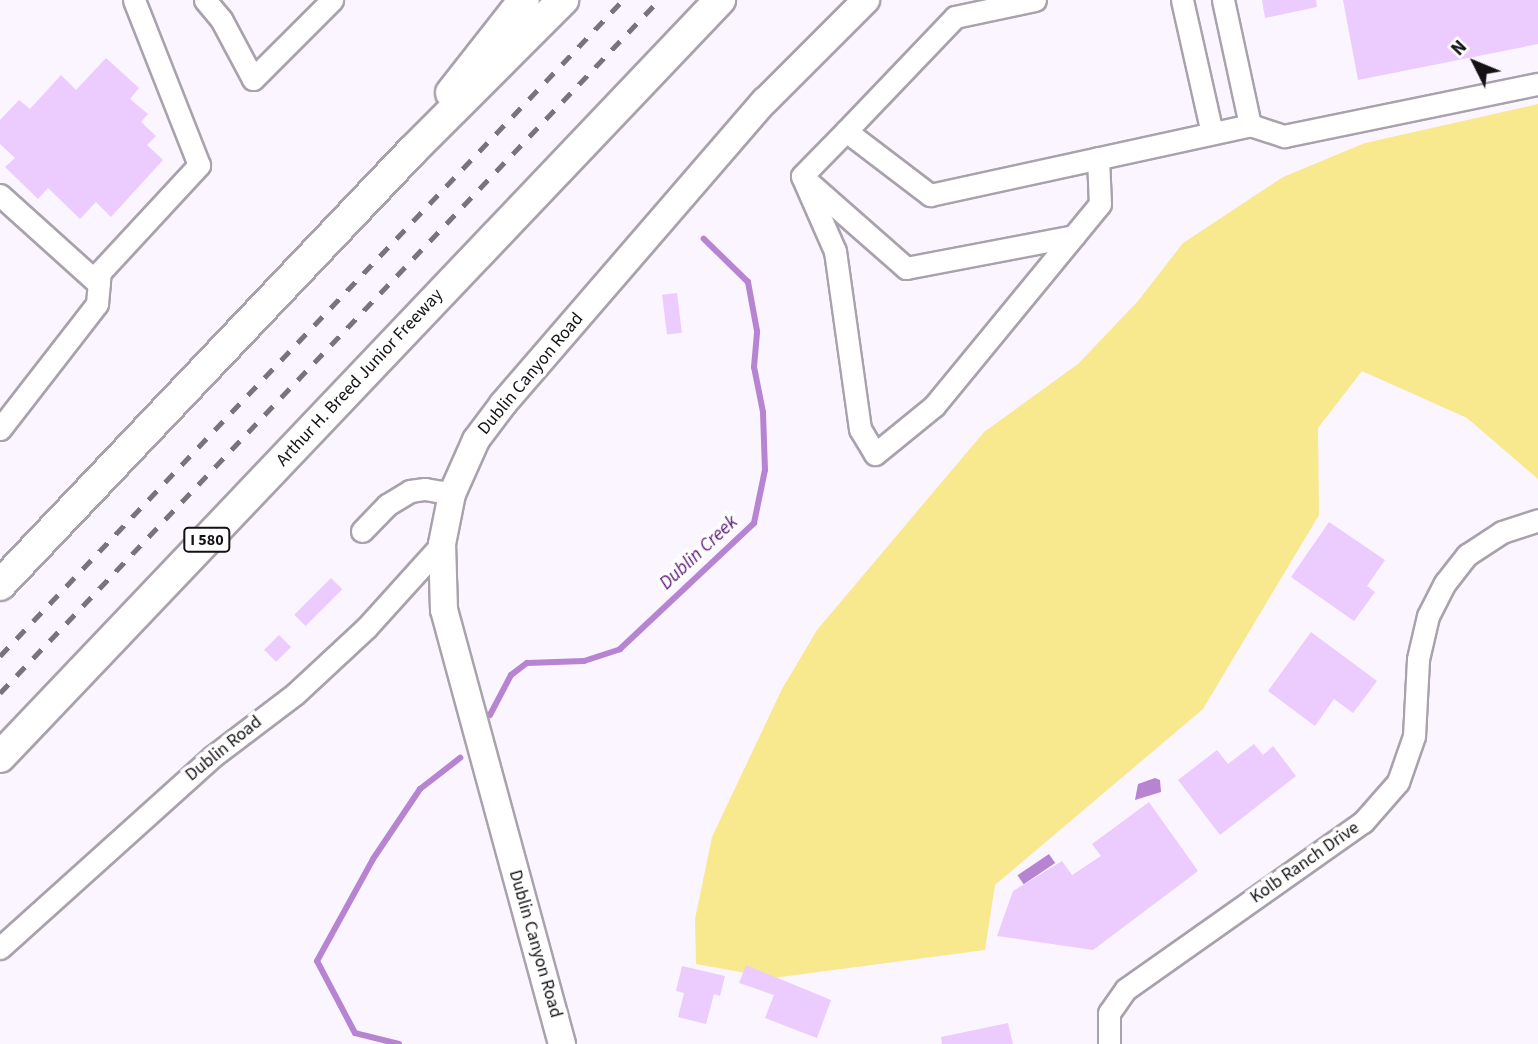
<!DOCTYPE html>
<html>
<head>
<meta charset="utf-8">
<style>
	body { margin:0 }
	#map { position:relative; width:1538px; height:1044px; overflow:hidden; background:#fbf5ff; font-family:"Source Sans 3",sans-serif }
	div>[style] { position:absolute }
	.green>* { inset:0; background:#f8e98e }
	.water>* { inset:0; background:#b784d2; transform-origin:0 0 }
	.stream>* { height:6px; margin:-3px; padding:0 3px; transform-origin:3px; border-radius:3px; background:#b784d2 }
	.building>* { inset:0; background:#ecccfe; transform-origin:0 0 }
	.roads { filter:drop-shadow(2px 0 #a9a2ad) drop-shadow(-2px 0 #a9a2ad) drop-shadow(0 2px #a9a2ad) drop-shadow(0 -2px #a9a2ad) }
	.minor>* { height:21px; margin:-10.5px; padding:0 10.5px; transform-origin:10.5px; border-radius:10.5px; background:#fff }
	.major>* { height:26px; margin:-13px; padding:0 13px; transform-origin:13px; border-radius:13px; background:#fff }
	.highway>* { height:30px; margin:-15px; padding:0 15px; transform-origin:15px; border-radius:15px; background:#fff }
	.rail>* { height:5px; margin-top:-2.5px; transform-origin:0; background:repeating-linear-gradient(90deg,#78747a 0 12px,transparent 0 24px) }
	span { translate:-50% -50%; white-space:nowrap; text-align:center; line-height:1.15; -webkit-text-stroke:7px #fff; paint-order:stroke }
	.shield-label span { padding:2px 5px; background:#fff; border:2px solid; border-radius:5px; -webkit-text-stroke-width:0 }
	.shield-label { font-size:16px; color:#151216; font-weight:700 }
	.street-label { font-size:18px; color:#151216 }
	.water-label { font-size:19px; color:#5b1977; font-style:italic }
	.north { position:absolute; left:1440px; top:28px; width:70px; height:70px; -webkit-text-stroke:5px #fff; paint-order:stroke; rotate:313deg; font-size:19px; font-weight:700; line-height:28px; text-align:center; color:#151216 }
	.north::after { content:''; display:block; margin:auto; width:24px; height:32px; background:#151216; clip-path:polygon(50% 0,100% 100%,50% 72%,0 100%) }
</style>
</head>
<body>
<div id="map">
	<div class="green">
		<i style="clip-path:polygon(1538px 104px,1538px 479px,1467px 418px,1362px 371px,1318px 428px,1319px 515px,1203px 709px,995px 885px,985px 950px,773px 978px,696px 964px,695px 919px,712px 837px,782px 689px,817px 630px,984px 432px,1078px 364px,1138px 301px,1183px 243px,1283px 177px,1365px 143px)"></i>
	</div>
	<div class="water">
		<i style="clip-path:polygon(1155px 778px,1160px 780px,1161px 792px,1135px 800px,1138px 784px)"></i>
		<i style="left:1049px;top:854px;width:11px;height:38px;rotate:56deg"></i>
	</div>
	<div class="stream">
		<i style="left:490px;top:715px;width:45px;rotate:-62.3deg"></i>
		<i style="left:511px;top:675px;width:20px;rotate:-37deg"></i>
		<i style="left:527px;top:663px;width:57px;rotate:-2deg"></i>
		<i style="left:584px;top:661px;width:38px;rotate:-18deg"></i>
		<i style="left:620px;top:649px;width:184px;rotate:-43.2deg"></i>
		<i style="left:754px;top:523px;width:54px;rotate:-78.3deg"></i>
		<i style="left:765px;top:470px;width:58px;rotate:-92deg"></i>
		<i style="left:763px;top:412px;width:46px;rotate:-101.3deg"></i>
		<i style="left:754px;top:367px;width:36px;rotate:-85deg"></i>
		<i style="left:757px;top:331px;width:50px;rotate:-100.4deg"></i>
		<i style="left:748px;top:282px;width:62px;rotate:-135.7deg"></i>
		<i style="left:399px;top:1044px;width:45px;rotate:-166deg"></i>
		<i style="left:355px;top:1033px;width:81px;rotate:-117.8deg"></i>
		<i style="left:317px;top:961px;width:116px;rotate:-61.2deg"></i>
		<i style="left:373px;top:859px;width:84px;rotate:-56.1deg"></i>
		<i style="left:420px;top:789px;width:51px;rotate:-37.8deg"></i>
	</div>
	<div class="building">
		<i style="clip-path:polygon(1262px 0,1316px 0,1317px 7px,1265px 18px)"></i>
		<i style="clip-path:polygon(1343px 0,1538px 0,1538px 44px,1358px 80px)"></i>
		<i style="clip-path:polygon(106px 58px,139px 88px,130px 99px,148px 114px,141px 122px,156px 136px,147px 145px,163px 160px,111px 217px,96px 202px,80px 219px,48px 188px,38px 199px,5px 167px,15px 158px,0 144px,0 120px,19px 100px,30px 109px,61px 75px,76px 90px)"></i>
		<i style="left:677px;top:293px;width:40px;height:15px;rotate:83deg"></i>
		<i style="clip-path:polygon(1329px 522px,1385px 560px,1367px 586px,1375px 592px,1354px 621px,1291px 577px)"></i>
		<i style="left:331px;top:578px;width:16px;height:52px;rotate:45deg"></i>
		<i style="clip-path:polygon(1311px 632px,1377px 681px,1353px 713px,1334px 699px,1315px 726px,1268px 691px)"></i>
		<i style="left:279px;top:635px;width:17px;height:21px;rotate:45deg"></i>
		<i style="clip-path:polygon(1254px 744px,1263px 755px,1273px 746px,1296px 776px,1220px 835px,1178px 780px,1217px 750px,1228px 764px)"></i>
		<i style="clip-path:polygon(1149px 802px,1198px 871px,1093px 950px,997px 936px,1013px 891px,1062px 861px,1072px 875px,1101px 856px,1092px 844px)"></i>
		<i style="clip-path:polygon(746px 965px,831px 1000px,817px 1038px,765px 1018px,774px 995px,739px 983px)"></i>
		<i style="clip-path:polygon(682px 966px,725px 976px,720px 996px,714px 994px,706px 1024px,678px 1017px,684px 993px,676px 991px)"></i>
		<i style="clip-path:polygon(1008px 1023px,1013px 1044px,942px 1044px,941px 1037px)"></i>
	</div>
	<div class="roads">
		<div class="minor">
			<i style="left:205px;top:0;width:25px;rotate:50deg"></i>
			<i style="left:221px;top:19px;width:68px;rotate:61.9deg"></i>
			<i style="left:253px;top:79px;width:112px;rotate:-45deg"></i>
			<i style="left:1035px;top:0;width:82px;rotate:168deg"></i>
			<i style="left:955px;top:17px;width:158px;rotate:133.7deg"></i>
			<i style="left:846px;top:131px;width:106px;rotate:37.3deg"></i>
			<i style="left:930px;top:195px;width:328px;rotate:-12.3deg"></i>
			<i style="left:1182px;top:0;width:136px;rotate:77.3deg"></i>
			<i style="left:1223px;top:0;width:128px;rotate:77.8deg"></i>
			<i style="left:1250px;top:125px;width:36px;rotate:18deg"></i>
			<i style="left:1284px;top:136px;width:259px;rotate:-11.6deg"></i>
			<i style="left:846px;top:131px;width:63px;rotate:134.4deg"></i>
			<i style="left:802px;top:176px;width:82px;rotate:66.3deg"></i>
			<i style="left:835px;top:251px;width:180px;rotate:82deg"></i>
			<i style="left:860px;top:429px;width:29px;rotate:59deg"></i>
			<i style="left:875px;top:454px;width:76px;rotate:-39.1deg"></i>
			<i style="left:934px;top:406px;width:261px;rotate:-50.6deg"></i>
			<i style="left:1100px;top:204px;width:46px;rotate:-92.5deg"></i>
			<i style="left:807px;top:181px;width:132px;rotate:41.3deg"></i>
			<i style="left:906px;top:268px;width:171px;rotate:-10.8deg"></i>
			<i style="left:0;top:195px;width:133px;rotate:42deg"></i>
			<i style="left:0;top:429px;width:158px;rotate:-52.2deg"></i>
			<i style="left:97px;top:304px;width:32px;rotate:-85deg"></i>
			<i style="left:100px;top:272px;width:146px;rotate:-47.2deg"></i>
			<i style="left:199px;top:165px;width:177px;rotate:-111.5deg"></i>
			<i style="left:362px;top:531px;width:36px;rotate:-46deg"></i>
			<i style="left:387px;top:505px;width:27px;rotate:-31deg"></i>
			<i style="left:410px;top:491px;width:15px;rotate:-8deg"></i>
			<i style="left:425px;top:489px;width:27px;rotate:10deg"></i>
			<i style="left:0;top:948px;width:285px;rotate:-42deg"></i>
			<i style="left:212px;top:757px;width:104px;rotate:-37.2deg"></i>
			<i style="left:295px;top:694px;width:98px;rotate:-42.9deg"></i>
			<i style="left:367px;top:627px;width:112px;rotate:-47.9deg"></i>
			<i style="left:1109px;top:1044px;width:31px;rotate:-90deg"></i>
			<i style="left:1109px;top:1013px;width:29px;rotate:-55deg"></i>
			<i style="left:1126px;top:989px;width:290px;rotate:-35.2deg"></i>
			<i style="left:1363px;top:822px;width:53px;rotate:-48.8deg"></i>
			<i style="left:1398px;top:782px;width:49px;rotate:-70.8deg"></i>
			<i style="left:1414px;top:736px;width:77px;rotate:-87deg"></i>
			<i style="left:1418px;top:659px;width:44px;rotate:-76.9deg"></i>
			<i style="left:1428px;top:616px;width:37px;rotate:-63deg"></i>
			<i style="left:1445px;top:583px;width:36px;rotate:-52deg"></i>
			<i style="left:1467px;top:555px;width:42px;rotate:-33.3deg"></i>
			<i style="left:1502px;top:532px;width:38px;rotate:-18deg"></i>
		</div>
		<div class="major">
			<i style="left:562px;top:1044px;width:450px;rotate:-105.2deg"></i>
			<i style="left:444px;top:610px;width:66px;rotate:-91.7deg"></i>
			<i style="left:442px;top:544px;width:51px;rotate:-78.7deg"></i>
			<i style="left:452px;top:494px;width:59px;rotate:-66deg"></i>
			<i style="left:476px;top:440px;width:45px;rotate:-53.1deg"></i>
			<i style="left:503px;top:404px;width:401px;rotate:-49.2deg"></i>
			<i style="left:765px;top:101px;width:143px;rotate:-45deg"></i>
		</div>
		<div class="highway">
			<i style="left:451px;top:93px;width:118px;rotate:-51.9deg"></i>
			<i style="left:0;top:585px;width:598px;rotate:-46.49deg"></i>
			<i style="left:412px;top:151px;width:214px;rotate:-45deg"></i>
			<i style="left:0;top:757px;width:1045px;rotate:-46.44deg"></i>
		</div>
	</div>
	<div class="rail">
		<i style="left:0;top:656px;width:905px;rotate:-46.48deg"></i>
		<i style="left:0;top:693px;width:956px;rotate:-46.44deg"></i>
	</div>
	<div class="shield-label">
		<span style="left:207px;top:540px">I 580</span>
	</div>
	<div class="street-label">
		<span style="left:531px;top:374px;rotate:-50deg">Dublin Canyon Road</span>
		<span style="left:360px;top:378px;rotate:-47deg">Arthur H. Breed Junior Freeway</span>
		<span style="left:224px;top:749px;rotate:-39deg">Dublin Road</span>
		<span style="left:1305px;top:863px;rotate:-35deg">Kolb Ranch Drive</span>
		<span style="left:535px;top:944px;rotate:74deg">Dublin Canyon Road</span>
	</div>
	<div class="water-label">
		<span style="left:699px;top:553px;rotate:-43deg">Dublin Creek</span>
	</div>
	<div class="north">N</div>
</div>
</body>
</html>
